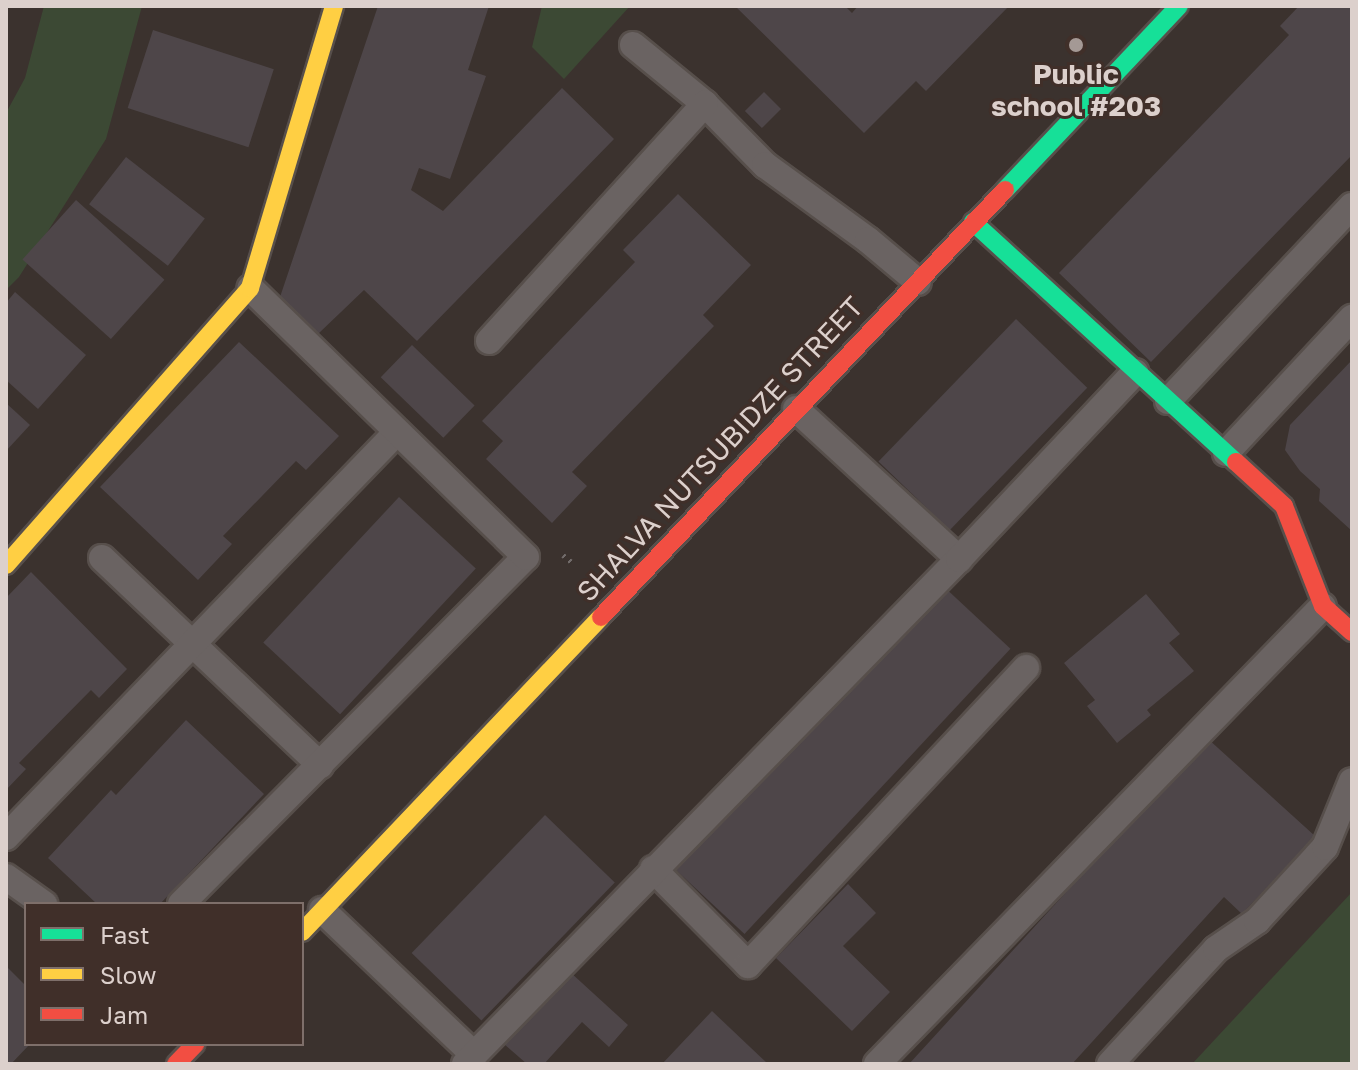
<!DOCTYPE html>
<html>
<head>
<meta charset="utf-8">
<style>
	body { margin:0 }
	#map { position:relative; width:1358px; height:1070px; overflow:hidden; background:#3b322e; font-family:"Golos Text",sans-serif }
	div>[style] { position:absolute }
	.green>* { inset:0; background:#3c4934 }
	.building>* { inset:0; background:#4e4649; transform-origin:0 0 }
	.path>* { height:5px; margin-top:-2.5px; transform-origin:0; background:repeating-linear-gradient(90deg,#716b6a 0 2px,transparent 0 8px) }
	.roads { filter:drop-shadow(2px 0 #574f4b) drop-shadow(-2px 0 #574f4b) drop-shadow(0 2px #574f4b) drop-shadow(0 -2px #574f4b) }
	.lane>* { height:26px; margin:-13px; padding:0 13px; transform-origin:13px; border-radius:13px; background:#6a6362 }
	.fast>* { height:18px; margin:-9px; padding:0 9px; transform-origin:9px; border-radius:9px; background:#16e098 }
	.slow>* { height:18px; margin:-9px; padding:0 9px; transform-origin:9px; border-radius:9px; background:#ffcf43 }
	.jam>* { height:18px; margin:-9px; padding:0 9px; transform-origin:9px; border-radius:9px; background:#f24e42 }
	.dots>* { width:22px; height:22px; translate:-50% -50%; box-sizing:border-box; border:4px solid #402f29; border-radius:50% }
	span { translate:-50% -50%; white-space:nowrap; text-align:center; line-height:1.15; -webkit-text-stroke:6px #402f29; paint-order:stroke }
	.poi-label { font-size:28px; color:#dcd0cc; font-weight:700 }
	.street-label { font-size:28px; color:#dcd0cc }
	.frame { position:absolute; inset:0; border:8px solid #dcd0cc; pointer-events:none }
	.legend { position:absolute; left:24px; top:902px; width:280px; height:144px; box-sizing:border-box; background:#402f29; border:2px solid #7e6f6a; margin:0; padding:10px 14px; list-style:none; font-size:24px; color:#dcd0cc }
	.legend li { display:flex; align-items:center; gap:16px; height:40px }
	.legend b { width:40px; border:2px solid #7e6f6a }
</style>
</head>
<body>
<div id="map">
	<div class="green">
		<i style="clip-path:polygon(44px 6px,142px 6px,106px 139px,19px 277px,6px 290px,6px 113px,25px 78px)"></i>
		<i style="clip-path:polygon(542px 6px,630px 6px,564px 79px,532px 47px)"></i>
		<i style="clip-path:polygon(1352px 892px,1352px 1064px,1192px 1064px)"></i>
	</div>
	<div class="building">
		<i style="clip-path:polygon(378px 6px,489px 6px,468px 70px,486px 76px,450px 179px,419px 168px,411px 190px,443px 211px,562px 88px,614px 139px,417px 341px,364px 290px,318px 334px,279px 300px)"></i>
		<i style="clip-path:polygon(735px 6px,845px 6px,852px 13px,858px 6px,1009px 6px,926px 91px,916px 81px,864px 133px)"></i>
		<i style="clip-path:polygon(1299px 6px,1352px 6px,1352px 155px,1151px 362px,1059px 273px,1289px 35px,1280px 26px)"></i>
		<i style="left:153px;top:30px;width:127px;height:82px;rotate:18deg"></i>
		<i style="left:764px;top:92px;width:24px;height:27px;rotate:45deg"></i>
		<i style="left:126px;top:157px;width:100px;height:60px;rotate:38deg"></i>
		<i style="clip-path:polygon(678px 194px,751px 265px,703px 315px,714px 326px,572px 472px,587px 486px,552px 523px,486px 459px,503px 441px,482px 421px,635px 262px,623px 250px)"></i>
		<i style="left:76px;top:200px;width:119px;height:80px;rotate:42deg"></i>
		<i style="clip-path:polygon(15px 292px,86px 355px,38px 409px,6px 380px,6px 303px)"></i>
		<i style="left:1016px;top:319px;width:99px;height:198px;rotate:44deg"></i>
		<i style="clip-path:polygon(239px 342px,339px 436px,306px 470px,296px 461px,223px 536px,232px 544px,198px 580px,100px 487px)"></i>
		<i style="left:412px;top:345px;width:87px;height:45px;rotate:44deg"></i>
		<i style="clip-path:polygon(1352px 360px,1352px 531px,1319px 501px,1320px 489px,1300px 471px,1285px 450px,1290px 425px)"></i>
		<i style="clip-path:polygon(6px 403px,30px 425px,6px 451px)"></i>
		<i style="left:399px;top:497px;width:105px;height:199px;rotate:43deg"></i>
		<i style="clip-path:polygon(31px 572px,127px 669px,99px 698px,91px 690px,19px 763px,26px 769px,6px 790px,6px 598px)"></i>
		<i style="left:941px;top:584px;width:95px;height:390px;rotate:43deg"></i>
		<i style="clip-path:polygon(1146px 594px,1180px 634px,1169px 643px,1194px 671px,1147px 710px,1151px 715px,1117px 743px,1087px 706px,1095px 700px,1064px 663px)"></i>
		<i style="clip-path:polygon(186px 720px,264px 794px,160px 904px,97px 904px,48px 858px,111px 790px,116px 795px)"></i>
		<i style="clip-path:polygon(1207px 738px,1315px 836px,1242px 914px,1224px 897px,1072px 1064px,909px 1064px)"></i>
		<i style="left:545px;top:815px;width:97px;height:192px;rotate:44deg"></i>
		<i style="clip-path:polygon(848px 884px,876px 913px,843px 946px,890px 992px,852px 1031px,776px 958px)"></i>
		<i style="clip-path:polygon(6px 966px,26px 986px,26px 1044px,30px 1044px,11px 1064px,6px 1064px)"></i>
		<i style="clip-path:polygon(570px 972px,628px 1025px,609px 1047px,582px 1022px,544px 1064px,527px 1064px,504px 1044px)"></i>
		<i style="clip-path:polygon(712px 1011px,768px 1064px,662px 1064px)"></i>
	</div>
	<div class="path">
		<i style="left:563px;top:555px;width:14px;rotate:39deg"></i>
	</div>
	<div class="roads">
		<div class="lane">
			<i style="left:633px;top:45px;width:93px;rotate:39.3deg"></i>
			<i style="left:705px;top:104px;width:86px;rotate:45.5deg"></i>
			<i style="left:765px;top:165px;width:127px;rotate:36.1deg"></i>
			<i style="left:868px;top:240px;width:65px;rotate:40deg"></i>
			<i style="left:489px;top:341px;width:321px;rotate:-47.7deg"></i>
			<i style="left:1168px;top:401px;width:268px;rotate:-46.7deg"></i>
			<i style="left:796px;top:409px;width:222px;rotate:42.6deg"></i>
			<i style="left:1226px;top:453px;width:185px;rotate:-47deg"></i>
			<i style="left:102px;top:558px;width:301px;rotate:43.5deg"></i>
			<i style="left:6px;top:837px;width:563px;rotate:-46.01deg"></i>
			<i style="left:653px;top:869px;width:135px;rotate:45.3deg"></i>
			<i style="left:748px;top:965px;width:407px;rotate:-46.9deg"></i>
			<i style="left:6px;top:877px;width:47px;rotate:35.4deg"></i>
			<i style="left:181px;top:904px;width:489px;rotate:-45.2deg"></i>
			<i style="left:526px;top:557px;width:385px;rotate:-135.7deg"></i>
			<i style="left:322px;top:910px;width:210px;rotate:43.6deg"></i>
			<i style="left:465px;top:1064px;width:706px;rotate:-45.63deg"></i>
			<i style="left:959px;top:559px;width:257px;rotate:-46.7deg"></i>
			<i style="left:877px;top:1064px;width:639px;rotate:-45.76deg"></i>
			<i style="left:1110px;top:1064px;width:156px;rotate:-47.3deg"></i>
			<i style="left:1216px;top:949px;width:50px;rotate:-34.3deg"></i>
			<i style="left:1257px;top:921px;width:100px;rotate:-47.4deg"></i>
			<i style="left:1325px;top:847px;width:71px;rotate:-67.8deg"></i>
		</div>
		<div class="fast">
			<i style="left:1005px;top:190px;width:253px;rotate:-46.6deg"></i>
			<i style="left:973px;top:222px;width:356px;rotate:42.4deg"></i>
		</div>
		<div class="slow">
			<i style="left:6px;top:565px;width:369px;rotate:-48.6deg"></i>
			<i style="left:250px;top:288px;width:294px;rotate:-73.4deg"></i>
			<i style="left:302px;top:932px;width:434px;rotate:-46.5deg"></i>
		</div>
		<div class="jam">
			<i style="left:1236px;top:462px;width:65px;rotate:42.5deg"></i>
			<i style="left:1284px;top:506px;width:107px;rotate:68.7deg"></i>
			<i style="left:1323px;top:606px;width:39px;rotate:42deg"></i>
			<i style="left:601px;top:617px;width:588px;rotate:-46.59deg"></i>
			<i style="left:176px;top:1064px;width:28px;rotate:-46deg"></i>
		</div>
	</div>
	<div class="dots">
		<i style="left:1076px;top:45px;background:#a49995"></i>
	</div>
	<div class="poi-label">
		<span style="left:1076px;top:90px">Public<br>school #203</span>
	</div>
	<div class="street-label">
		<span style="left:720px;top:449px;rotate:-47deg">SHALVA NUTSUBIDZE STREET</span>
	</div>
	<div class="frame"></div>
	<ul class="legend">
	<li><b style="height:10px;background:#16e098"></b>Fast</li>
	<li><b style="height:10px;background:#ffcf43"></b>Slow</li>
	<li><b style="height:10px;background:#f24e42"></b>Jam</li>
	</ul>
</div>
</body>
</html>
